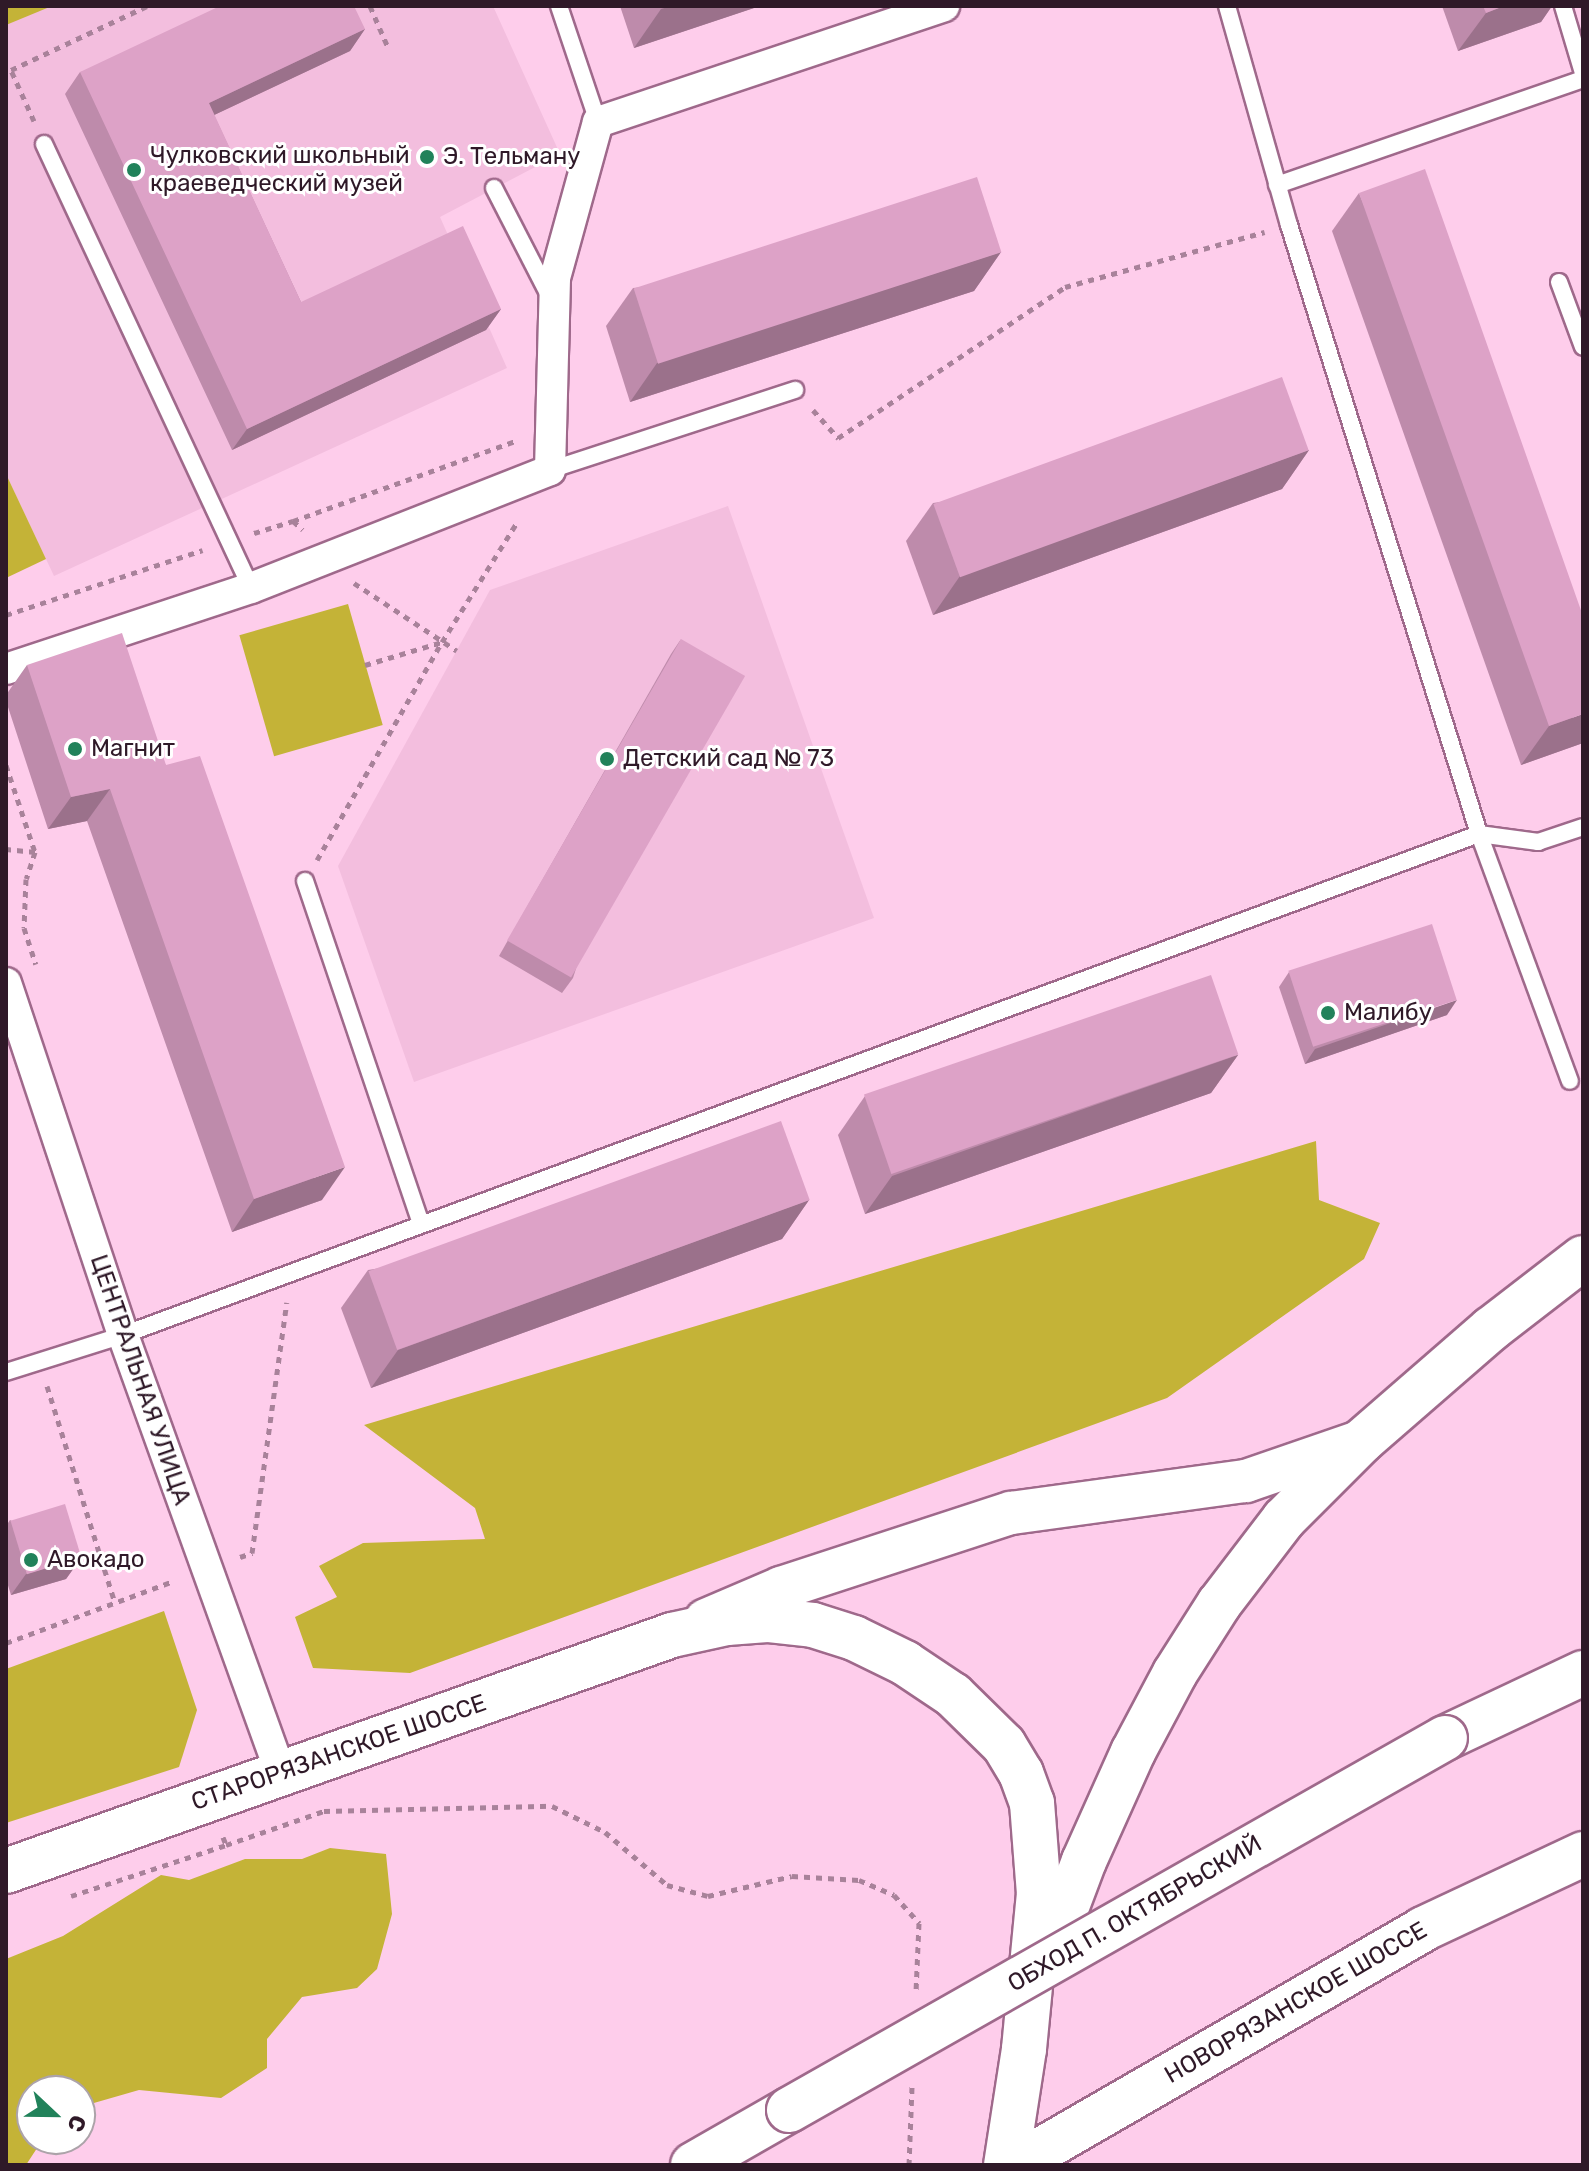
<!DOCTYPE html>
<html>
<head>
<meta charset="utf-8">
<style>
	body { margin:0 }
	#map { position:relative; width:1589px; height:2171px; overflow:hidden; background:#fecdeb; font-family:Rubik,sans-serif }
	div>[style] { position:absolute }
	.built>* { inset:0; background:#f3bede }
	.green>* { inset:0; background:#c4b337; transform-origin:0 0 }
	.path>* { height:5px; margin-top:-2.5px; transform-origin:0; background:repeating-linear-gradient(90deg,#a8829a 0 6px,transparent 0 12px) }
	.roads { filter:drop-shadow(2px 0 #9f698b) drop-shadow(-2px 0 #9f698b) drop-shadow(0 2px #9f698b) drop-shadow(0 -2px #9f698b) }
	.service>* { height:16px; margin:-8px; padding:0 8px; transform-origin:8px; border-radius:8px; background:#fff }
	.minor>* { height:30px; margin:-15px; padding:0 15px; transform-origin:15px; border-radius:15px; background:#fff }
	.secondary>* { height:42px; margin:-21px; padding:0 21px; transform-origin:21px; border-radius:21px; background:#fff }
	.primary>* { height:44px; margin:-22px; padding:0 22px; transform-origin:22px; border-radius:22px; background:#fff }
	.trunk>* { height:44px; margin:-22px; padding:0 22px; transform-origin:22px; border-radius:22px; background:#fff }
	.bridges { filter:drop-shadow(2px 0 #9f698b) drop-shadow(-2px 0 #9f698b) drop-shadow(0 2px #9f698b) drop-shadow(0 -2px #9f698b) }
	.trunk-bridge>* { height:44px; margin:-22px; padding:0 22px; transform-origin:22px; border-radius:22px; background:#fff }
	.wall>* { inset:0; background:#be8bab }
	.shaded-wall>* { inset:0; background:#9b718b }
	.building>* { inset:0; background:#dda2c7; transform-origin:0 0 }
	.dots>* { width:22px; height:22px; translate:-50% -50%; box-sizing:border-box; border:4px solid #fff; border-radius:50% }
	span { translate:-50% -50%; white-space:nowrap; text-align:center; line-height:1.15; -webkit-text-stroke:6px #fff; paint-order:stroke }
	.poi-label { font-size:24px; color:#2f1928 }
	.left { translate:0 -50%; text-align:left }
	.street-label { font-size:24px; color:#2f1928 }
	.frame { position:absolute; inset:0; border:8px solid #2f1928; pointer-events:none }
	.north { position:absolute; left:16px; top:2075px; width:80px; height:80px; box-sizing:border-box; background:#fff; border:2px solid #aca3a9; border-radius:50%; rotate:112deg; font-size:22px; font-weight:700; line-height:32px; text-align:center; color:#2f1928 }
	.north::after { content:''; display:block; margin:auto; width:28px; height:36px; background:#21825a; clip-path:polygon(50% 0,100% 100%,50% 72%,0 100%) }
</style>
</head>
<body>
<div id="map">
	<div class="built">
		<i style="clip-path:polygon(6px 6px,493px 6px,560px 154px,440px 217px,507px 368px,54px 576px,6px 474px)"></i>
		<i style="clip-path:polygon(728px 506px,874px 918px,414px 1082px,338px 866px,490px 590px)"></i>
	</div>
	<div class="green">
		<i style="clip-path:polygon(6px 6px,52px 6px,6px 25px)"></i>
		<i style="clip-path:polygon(6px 474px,46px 559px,6px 578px)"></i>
		<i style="left:348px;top:604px;width:126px;height:113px;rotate:74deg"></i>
		<i style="clip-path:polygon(1316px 1141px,1319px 1200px,1380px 1223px,1364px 1259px,1167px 1398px,410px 1673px,313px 1668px,295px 1617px,337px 1597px,319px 1566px,363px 1543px,485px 1539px,475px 1508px,364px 1425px)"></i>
		<i style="clip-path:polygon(164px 1611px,197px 1710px,179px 1767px,6px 1823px,6px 1669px)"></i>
		<i style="clip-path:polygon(330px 1848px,386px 1854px,392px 1914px,377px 1969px,357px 1988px,302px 1997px,267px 2039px,267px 2068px,221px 2098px,139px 2090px,80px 2107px,80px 2091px,32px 2091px,32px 2139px,43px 2139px,26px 2165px,6px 2165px,6px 1959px,63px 1936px,161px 1875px,189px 1880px,245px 1859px,302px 1859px)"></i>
	</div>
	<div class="path">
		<i style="left:370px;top:6px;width:43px;rotate:66.4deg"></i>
		<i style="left:34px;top:121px;width:56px;rotate:-114.3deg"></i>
		<i style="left:11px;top:70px;width:150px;rotate:-25.2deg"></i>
		<i style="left:813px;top:410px;width:38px;rotate:48deg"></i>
		<i style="left:838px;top:438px;width:273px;rotate:-33.6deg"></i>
		<i style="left:1065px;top:287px;width:207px;rotate:-15.4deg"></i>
		<i style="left:293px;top:521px;width:239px;rotate:-19.8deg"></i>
		<i style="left:254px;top:533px;width:41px;rotate:-17.1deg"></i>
		<i style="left:293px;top:521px;width:13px;rotate:42deg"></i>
		<i style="left:354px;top:583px;width:123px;rotate:33.4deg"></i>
		<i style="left:6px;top:615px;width:207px;rotate:-18.3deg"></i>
		<i style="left:365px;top:665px;width:80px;rotate:-16.6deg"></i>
		<i style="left:6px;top:765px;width:92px;rotate:71.6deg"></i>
		<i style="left:35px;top:852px;width:29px;rotate:-174deg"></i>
		<i style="left:35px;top:852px;width:28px;rotate:108deg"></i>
		<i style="left:26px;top:879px;width:49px;rotate:92.3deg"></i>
		<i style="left:24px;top:928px;width:38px;rotate:72deg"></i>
		<i style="left:317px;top:860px;width:251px;rotate:-60.2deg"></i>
		<i style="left:442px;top:642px;width:143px;rotate:-57.9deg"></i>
		<i style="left:47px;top:1386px;width:227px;rotate:72.6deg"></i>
		<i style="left:240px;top:1557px;width:13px;rotate:-18deg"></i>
		<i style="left:252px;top:1553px;width:253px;rotate:-82.1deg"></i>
		<i style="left:6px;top:1643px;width:179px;rotate:-20.3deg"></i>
		<i style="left:223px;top:1837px;width:9px;rotate:69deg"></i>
		<i style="left:226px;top:1845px;width:104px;rotate:-19.1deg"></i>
		<i style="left:324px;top:1811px;width:228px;rotate:-1.3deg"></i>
		<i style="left:552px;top:1806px;width:59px;rotate:26.1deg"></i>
		<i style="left:605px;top:1832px;width:82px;rotate:40.5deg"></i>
		<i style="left:667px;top:1885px;width:42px;rotate:15deg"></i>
		<i style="left:708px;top:1896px;width:86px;rotate:-13.4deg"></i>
		<i style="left:792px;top:1876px;width:67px;rotate:3.4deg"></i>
		<i style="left:859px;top:1880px;width:38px;rotate:23deg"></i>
		<i style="left:894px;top:1895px;width:38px;rotate:48deg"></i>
		<i style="left:919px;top:1923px;width:69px;rotate:92.5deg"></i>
		<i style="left:71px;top:1896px;width:163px;rotate:-18.2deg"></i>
		<i style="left:909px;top:2165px;width:79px;rotate:-87.8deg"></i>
	</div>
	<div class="roads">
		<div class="service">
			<i style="left:559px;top:6px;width:122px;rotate:71.4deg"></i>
			<i style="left:1227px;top:6px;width:228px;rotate:74.2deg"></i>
			<i style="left:1289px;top:225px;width:638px;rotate:72.67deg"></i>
			<i style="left:1479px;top:834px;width:263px;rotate:69.8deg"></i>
			<i style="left:1563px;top:6px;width:70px;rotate:73.4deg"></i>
			<i style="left:44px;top:144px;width:490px;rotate:65deg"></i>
			<i style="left:1277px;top:185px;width:324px;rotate:-19.1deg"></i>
			<i style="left:494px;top:188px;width:123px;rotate:62.8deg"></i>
			<i style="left:1559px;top:282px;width:69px;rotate:69.7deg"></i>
			<i style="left:550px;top:470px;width:258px;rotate:-18.1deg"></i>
			<i style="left:305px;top:881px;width:362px;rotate:71.3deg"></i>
			<i style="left:6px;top:1372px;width:123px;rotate:-17.5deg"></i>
			<i style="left:123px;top:1335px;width:1446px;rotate:-20.28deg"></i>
			<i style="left:1479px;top:834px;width:60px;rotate:7.7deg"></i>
			<i style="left:1538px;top:842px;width:47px;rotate:-18.4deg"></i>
		</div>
		<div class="minor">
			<i style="left:6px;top:669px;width:258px;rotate:-18.3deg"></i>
			<i style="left:251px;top:588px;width:321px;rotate:-21.5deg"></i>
			<i style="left:550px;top:470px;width:192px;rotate:-88.5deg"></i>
			<i style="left:555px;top:278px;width:162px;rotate:-74.6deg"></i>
			<i style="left:598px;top:122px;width:365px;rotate:-18.5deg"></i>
			<i style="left:6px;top:983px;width:371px;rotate:71.6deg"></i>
			<i style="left:123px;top:1335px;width:467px;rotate:70.2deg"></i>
		</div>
		<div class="secondary">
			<i style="left:706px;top:1620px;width:82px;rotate:-23.1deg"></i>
			<i style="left:781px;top:1588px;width:242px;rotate:-18.1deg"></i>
			<i style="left:1011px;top:1513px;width:237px;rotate:-7.8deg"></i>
			<i style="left:1246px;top:1481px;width:123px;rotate:-19deg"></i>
		</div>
		<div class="primary">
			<i style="left:6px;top:1871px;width:707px;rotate:-19.51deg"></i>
			<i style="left:672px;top:1635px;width:56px;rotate:-12.3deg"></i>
			<i style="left:727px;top:1623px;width:40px;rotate:-4.3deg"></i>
			<i style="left:767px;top:1620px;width:46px;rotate:6.2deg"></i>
			<i style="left:813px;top:1625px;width:43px;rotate:17.6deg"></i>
			<i style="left:854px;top:1638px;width:57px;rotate:26.1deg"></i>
			<i style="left:905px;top:1663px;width:58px;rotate:33.7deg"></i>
			<i style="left:953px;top:1695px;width:71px;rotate:44.4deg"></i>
			<i style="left:1004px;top:1745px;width:33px;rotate:59deg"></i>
			<i style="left:1021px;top:1773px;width:32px;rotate:70deg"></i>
			<i style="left:1032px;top:1803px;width:90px;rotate:85.6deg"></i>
			<i style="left:1039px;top:1893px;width:157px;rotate:95.5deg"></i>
			<i style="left:1024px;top:2049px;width:117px;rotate:98.8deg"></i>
			<i style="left:1049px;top:1954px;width:99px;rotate:-69.4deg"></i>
			<i style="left:1084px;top:1861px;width:120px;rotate:-65.8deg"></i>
			<i style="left:1133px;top:1752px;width:89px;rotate:-62deg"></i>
			<i style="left:1175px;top:1673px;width:82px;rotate:-57.5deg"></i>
			<i style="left:1219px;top:1604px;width:107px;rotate:-52.6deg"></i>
			<i style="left:1284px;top:1519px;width:110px;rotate:-45deg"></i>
			<i style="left:1362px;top:1441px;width:171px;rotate:-41deg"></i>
			<i style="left:1491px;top:1329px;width:116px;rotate:-37.7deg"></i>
		</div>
		<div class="trunk">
			<i style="left:1445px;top:1738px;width:153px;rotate:-25.2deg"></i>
			<i style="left:693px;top:2165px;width:111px;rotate:-29.8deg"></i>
			<i style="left:1015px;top:2165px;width:471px;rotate:-30deg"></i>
			<i style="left:1423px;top:1929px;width:177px;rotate:-25.1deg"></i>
		</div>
	</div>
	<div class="bridges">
		<div class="trunk-bridge">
			<i style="left:789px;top:2110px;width:754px;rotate:-29.56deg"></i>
		</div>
	</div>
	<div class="wall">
		<i style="clip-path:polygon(620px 6px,760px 6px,634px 48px)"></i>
		<i style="clip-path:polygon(1442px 6px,1552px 6px,1541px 22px,1458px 51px)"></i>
		<i style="clip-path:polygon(365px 29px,350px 51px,214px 115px,301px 302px,501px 309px,486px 330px,232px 450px,65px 94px,80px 72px)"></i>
		<i style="clip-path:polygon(1359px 193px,1583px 743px,1521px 765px,1332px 231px)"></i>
		<i style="clip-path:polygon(1001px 252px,974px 291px,630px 402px,606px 326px,633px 288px)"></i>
		<i style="clip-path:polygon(1309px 450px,1282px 489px,933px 615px,906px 541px,933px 503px)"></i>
		<i style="clip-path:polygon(681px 639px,573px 978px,562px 993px,499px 956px,671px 654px)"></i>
		<i style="clip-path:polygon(27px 665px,166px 765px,322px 1200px,232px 1232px,87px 821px,48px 829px,6px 701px,6px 695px)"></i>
		<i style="clip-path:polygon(1289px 972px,1447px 1015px,1305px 1064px,1279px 987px)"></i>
		<i style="clip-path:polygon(1238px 1055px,1211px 1093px,865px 1214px,838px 1135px,865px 1096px)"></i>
		<i style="clip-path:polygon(809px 1200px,782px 1239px,371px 1388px,341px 1308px,368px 1270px)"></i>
		<i style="clip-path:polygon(10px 1520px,81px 1558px,66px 1579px,11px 1595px,6px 1579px,6px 1526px)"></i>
	</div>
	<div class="shaded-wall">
		<i style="clip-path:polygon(671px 6px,760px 6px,634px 48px,661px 9px)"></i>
		<i style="clip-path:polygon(1504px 6px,1552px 6px,1541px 22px,1458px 51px,1486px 13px)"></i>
		<i style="clip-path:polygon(365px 29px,350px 51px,193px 125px,209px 103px)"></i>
		<i style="clip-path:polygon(1001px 252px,974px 291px,630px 402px,657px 363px)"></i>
		<i style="clip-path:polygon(501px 309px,486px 330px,232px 450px,247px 429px)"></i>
		<i style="clip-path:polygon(1309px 450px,1282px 489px,933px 615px,960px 576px)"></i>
		<i style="clip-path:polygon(1583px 714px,1583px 743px,1521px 765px,1549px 726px)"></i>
		<i style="clip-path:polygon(110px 789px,87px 821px,48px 829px,71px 797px)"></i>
		<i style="clip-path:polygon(1457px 1000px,1447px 1015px,1305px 1064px,1315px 1049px)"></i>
		<i style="clip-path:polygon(1238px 1055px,1211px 1093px,865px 1214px,892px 1176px)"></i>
		<i style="clip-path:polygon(345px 1167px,322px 1200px,232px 1232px,254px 1199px)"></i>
		<i style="clip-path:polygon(809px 1200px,782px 1239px,371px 1388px,398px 1350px)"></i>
		<i style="clip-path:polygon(81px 1558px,66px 1579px,11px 1595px,26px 1574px)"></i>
	</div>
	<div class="building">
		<i style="clip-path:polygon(220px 6px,354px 6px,365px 29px,209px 103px,301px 302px,463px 226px,501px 309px,247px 429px,80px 72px)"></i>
		<i style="clip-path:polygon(1483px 6px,1504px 6px,1486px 13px)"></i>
		<i style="clip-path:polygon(1425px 169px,1583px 616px,1583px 714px,1549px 726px,1359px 193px)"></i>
		<i style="left:977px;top:177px;width:79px;height:361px;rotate:72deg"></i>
		<i style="left:1282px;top:377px;width:78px;height:371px;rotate:70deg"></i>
		<i style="clip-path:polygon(122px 633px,166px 765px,200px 756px,345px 1167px,254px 1199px,110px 789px,71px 797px,27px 665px)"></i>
		<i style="left:681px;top:639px;width:74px;height:348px;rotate:30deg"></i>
		<i style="left:1432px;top:924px;width:80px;height:151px;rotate:72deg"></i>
		<i style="left:1211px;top:975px;width:84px;height:367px;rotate:71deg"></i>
		<i style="left:781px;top:1121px;width:84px;height:439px;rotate:70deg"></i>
		<i style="left:65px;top:1504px;width:56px;height:57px;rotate:73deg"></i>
	</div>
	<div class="dots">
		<i style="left:427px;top:157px;background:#21825a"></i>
		<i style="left:134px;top:170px;background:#21825a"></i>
		<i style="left:75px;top:749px;background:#21825a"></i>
		<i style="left:607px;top:759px;background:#21825a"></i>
		<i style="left:1328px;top:1013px;background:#21825a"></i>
		<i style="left:31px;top:1560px;background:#21825a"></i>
	</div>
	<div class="poi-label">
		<span class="left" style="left:150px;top:170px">Чулковский школьный<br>краеведческий музей</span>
		<span class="left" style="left:443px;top:157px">Э. Тельману</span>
		<span class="left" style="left:91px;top:749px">Магнит</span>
		<span class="left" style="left:623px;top:759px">Детский сад № 73</span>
		<span class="left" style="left:1344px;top:1013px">Малибу</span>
		<span class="left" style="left:47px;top:1560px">Авокадо</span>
	</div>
	<div class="street-label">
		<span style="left:140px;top:1380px;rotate:71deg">ЦЕНТРАЛЬНАЯ УЛИЦА</span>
		<span style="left:339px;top:1753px;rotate:-19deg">СТАРОРЯЗАНСКОЕ ШОССЕ</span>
		<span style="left:1135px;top:1914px;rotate:-30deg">ОБХОД П. ОКТЯБРЬСКИЙ</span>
		<span style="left:1296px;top:2003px;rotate:-30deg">НОВОРЯЗАНСКОЕ ШОССЕ</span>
	</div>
	<div class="frame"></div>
	<div class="north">С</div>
</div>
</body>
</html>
